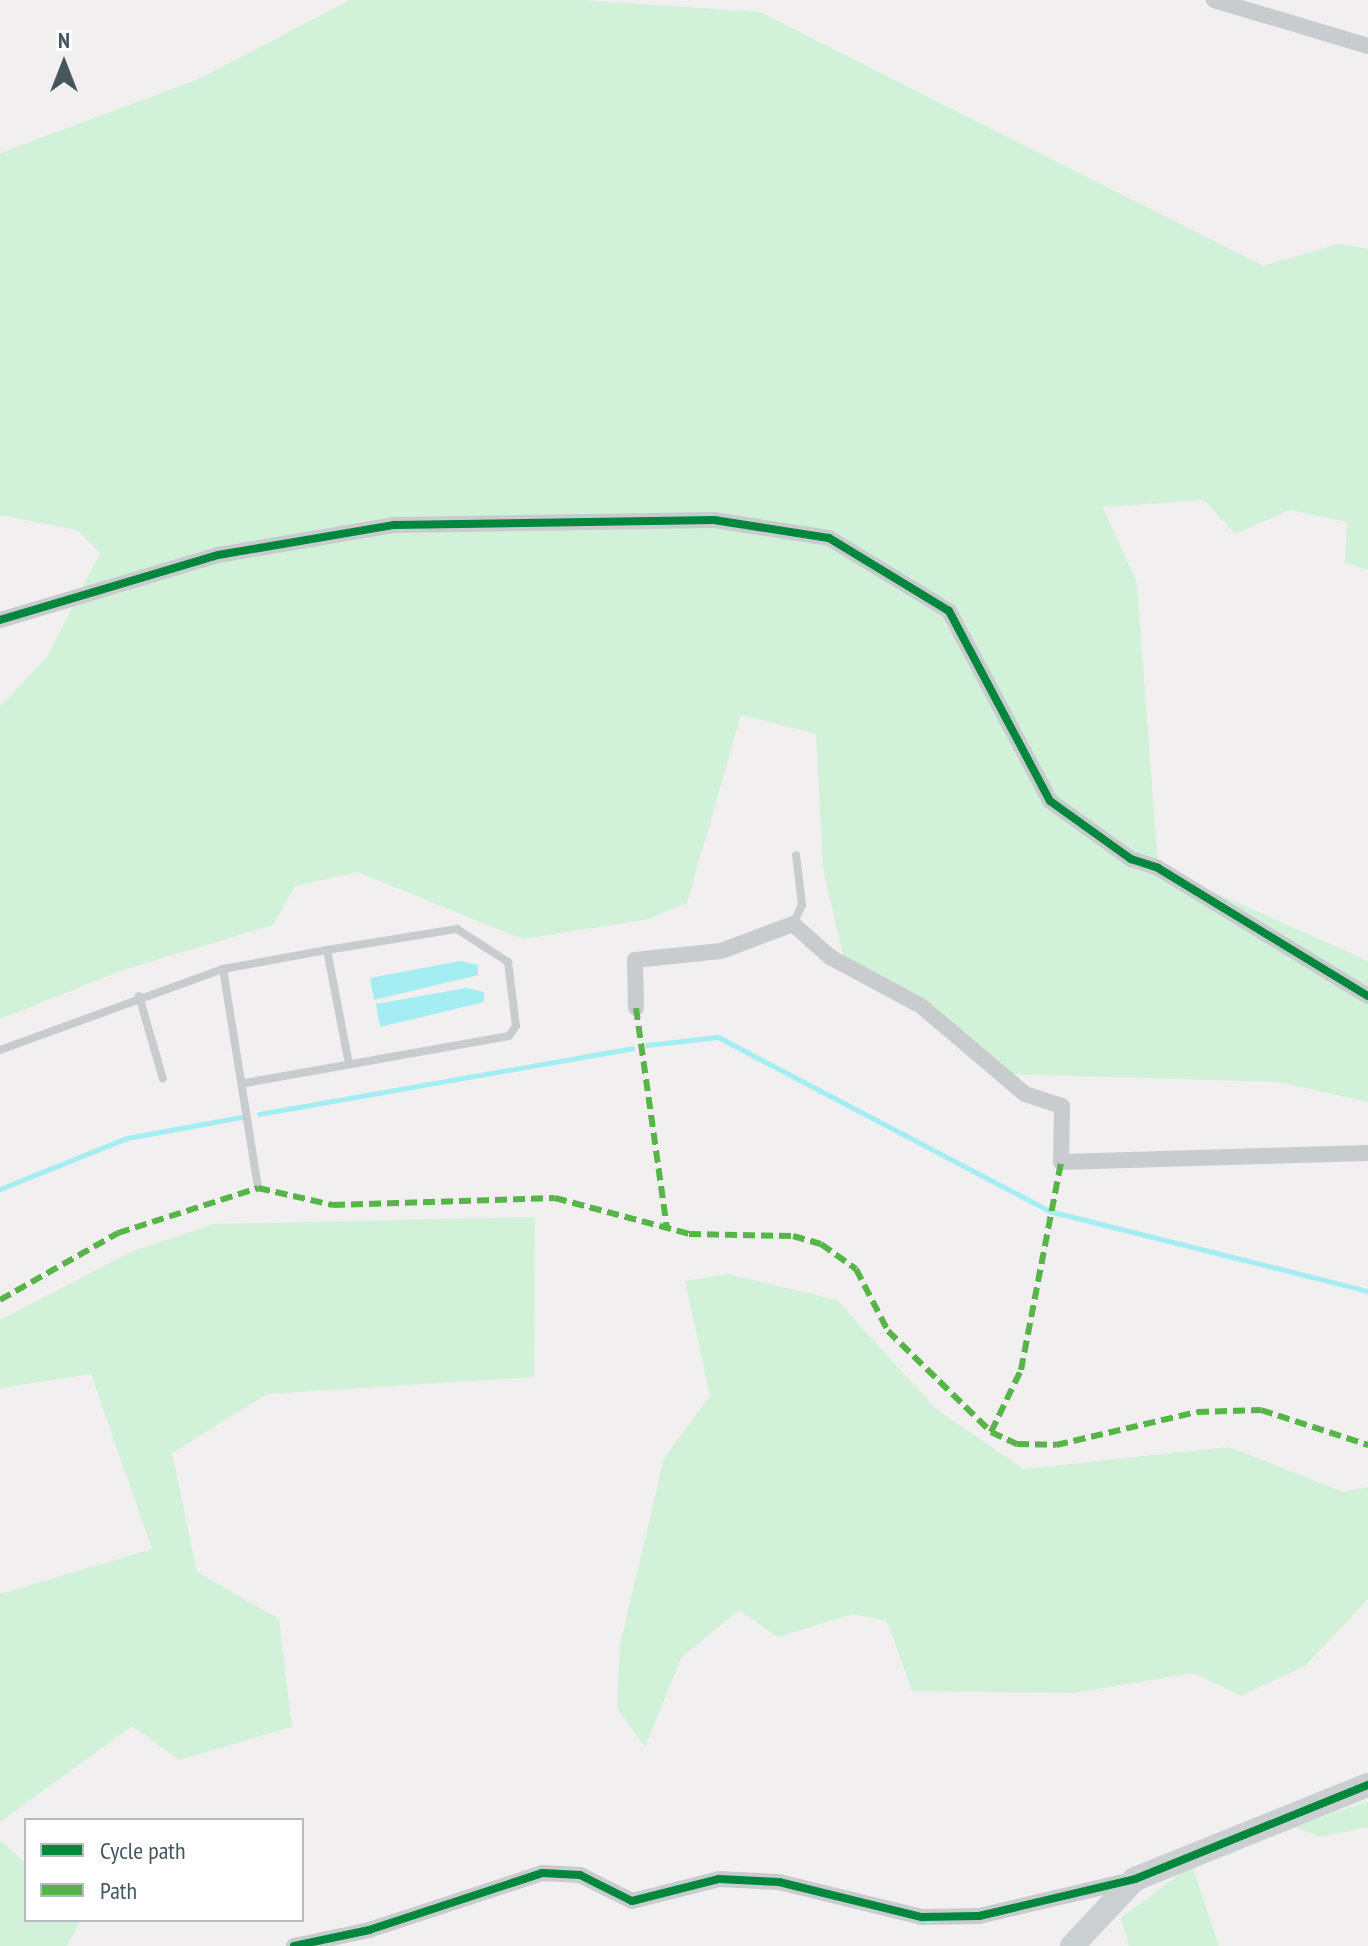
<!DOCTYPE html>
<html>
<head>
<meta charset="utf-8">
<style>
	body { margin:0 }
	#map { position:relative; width:1368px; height:1946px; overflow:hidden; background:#f1eff0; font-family:"PT Sans Narrow",sans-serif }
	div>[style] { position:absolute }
	.green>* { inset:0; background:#d2f1d9 }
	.water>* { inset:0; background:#a3edf3 }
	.stream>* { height:5px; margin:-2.5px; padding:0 2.5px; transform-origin:2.5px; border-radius:2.5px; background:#a3edf3 }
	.lane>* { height:8px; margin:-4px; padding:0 4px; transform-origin:4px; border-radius:4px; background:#c8ccce }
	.street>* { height:16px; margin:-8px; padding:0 8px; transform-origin:8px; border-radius:8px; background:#c8ccce }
	.secondary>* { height:24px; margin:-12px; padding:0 12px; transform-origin:12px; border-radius:12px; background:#cacfd1 }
	.quiet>* { height:6px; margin-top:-3px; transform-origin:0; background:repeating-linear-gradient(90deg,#57b448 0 12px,transparent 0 18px) }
	.cycleway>* { height:8px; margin:-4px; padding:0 4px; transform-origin:4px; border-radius:4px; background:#00873e }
	span { translate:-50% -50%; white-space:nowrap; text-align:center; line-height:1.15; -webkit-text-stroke:8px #fff; paint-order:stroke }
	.legend { position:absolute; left:24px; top:1818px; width:280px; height:104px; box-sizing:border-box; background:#fff; border:2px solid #b5bbbf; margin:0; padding:10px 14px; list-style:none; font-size:24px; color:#45565e }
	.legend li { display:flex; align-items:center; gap:16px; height:40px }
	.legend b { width:40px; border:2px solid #b5bbbf }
	.north { position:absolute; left:24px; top:24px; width:80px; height:80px; -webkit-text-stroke:6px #fff; paint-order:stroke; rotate:0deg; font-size:22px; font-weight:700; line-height:32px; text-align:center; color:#45565e }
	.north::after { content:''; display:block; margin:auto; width:28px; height:36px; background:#45565e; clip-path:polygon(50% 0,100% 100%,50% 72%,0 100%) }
</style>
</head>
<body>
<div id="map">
	<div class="green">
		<i style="clip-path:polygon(350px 0,582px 0,760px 12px,1263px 266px,1339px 244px,1368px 249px,1368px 570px,1345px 563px,1347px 522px,1290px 510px,1235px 534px,1204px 500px,1103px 507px,1137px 583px,1158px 867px,1368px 961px,1368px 1102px,1279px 1082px,1007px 1074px,844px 959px,823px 869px,816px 734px,741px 715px,687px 903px,649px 919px,523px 939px,357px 872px,295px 886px,273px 925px,123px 970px,0 1019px,0 706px,47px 657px,100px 553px,77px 530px,0 515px,0 153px,199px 79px)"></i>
		<i style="clip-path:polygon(535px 1217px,534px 1377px,267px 1394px,172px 1453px,197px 1572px,279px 1619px,292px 1727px,179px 1760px,132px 1726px,0 1822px,0 1594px,152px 1549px,91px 1374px,0 1388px,0 1320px,133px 1251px,214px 1224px)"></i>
		<i style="clip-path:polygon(727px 1274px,837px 1300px,936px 1409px,1024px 1469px,1229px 1447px,1344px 1492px,1368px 1487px,1368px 1599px,1306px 1665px,1241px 1696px,1194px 1673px,1072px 1693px,912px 1691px,887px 1621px,853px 1614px,777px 1637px,739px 1610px,681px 1658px,645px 1747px,617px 1709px,620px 1645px,664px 1458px,710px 1396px,685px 1281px)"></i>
		<i style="clip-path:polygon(1368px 1801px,1368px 1827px,1321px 1837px,1294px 1827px)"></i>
		<i style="clip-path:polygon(0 1840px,26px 1863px,26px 1920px,81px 1920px,67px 1946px,0 1946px)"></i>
		<i style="clip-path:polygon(1192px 1865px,1219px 1946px,1129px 1946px,1121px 1918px)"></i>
	</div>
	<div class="water">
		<i style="clip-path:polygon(460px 961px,478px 965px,478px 975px,374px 1000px,370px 978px)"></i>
		<i style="clip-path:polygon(466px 988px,484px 992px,484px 1002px,380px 1027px,376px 1004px)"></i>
	</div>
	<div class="stream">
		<i style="left:647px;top:1045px;width:71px;rotate:-6.4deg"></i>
		<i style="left:718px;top:1037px;width:374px;rotate:27.7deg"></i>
		<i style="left:1049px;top:1211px;width:329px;rotate:14.1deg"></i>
		<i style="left:259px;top:1114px;width:379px;rotate:-10deg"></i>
		<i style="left:0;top:1189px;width:137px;rotate:-21.9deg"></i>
		<i style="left:127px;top:1138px;width:116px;rotate:-10.4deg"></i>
	</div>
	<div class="lane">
		<i style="left:793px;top:924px;width:21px;rotate:-65deg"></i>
		<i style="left:802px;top:905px;width:50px;rotate:-96.8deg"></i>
		<i style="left:327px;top:950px;width:116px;rotate:79.1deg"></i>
		<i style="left:223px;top:969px;width:222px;rotate:80.9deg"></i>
		<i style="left:139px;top:996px;width:86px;rotate:73.9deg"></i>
		<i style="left:0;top:1050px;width:237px;rotate:-20deg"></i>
		<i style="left:223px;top:969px;width:106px;rotate:-10.4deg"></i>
		<i style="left:327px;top:950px;width:132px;rotate:-9.2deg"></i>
		<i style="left:457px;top:929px;width:61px;rotate:32.9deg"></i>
		<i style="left:508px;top:962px;width:64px;rotate:82.9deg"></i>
		<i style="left:516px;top:1026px;width:12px;rotate:125deg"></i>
		<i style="left:509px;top:1036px;width:268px;rotate:169.9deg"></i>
	</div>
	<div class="street">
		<i style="left:1214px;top:0;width:161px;rotate:16.6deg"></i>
		<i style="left:0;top:620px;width:227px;rotate:-16.6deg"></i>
		<i style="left:218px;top:555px;width:179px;rotate:-9.7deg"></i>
		<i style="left:394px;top:525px;width:320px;rotate:-0.9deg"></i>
		<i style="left:714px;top:520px;width:116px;rotate:8.9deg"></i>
		<i style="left:829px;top:538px;width:140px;rotate:31.3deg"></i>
		<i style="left:949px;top:611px;width:215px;rotate:62deg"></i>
		<i style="left:1050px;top:801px;width:100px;rotate:35.6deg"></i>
		<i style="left:1131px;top:859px;width:28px;rotate:18deg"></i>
		<i style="left:1158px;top:868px;width:246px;rotate:31.4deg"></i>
		<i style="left:636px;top:1008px;width:48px;rotate:-91.2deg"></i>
		<i style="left:635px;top:960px;width:86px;rotate:-6deg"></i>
		<i style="left:721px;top:951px;width:77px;rotate:-20.6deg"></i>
		<i style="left:793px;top:924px;width:50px;rotate:41.7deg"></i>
		<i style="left:830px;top:957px;width:103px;rotate:28.3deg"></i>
		<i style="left:921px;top:1006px;width:136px;rotate:40.2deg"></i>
		<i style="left:1025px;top:1094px;width:39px;rotate:18deg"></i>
		<i style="left:1062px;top:1106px;width:56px;rotate:91deg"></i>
		<i style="left:1061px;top:1162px;width:307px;rotate:-1.7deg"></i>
		<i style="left:294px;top:1946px;width:77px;rotate:-12deg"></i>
		<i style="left:369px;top:1930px;width:182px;rotate:-18.2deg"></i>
		<i style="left:542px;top:1873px;width:38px;rotate:3deg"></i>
		<i style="left:580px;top:1875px;width:58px;rotate:26.6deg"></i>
		<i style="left:632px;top:1901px;width:90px;rotate:-14.2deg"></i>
		<i style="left:719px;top:1879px;width:60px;rotate:2.9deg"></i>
		<i style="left:779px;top:1882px;width:147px;rotate:13.8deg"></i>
		<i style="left:922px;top:1917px;width:57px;rotate:-1deg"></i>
		<i style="left:979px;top:1916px;width:157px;rotate:-13.2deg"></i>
	</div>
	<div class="secondary">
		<i style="left:1072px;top:1946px;width:92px;rotate:-46.8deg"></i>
		<i style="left:1135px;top:1879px;width:251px;rotate:-22deg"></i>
	</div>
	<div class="quiet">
		<i style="left:636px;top:1008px;width:222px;rotate:82deg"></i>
		<i style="left:0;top:1300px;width:136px;rotate:-29.6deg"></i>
		<i style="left:118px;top:1233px;width:147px;rotate:-17.8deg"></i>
		<i style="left:258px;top:1188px;width:77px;rotate:12.8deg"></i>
		<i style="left:333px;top:1205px;width:222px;rotate:-1.8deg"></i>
		<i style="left:555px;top:1198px;width:139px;rotate:15deg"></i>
		<i style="left:689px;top:1234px;width:104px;rotate:1.1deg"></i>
		<i style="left:793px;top:1236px;width:29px;rotate:16deg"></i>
		<i style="left:821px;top:1244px;width:43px;rotate:35.5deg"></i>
		<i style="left:856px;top:1269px;width:70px;rotate:62.7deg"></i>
		<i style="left:888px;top:1331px;width:144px;rotate:44.4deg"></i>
		<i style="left:991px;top:1432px;width:29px;rotate:25deg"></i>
		<i style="left:1017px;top:1444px;width:39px;rotate:1deg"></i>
		<i style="left:1056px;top:1445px;width:145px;rotate:-13.2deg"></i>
		<i style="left:1197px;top:1412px;width:64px;rotate:-1.8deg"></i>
		<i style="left:1261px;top:1410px;width:113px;rotate:18.1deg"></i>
		<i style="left:991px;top:1432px;width:69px;rotate:-64.2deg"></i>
		<i style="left:1021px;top:1370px;width:212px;rotate:-79.1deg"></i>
	</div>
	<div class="cycleway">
		<i style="left:0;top:620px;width:227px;rotate:-16.6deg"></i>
		<i style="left:218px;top:555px;width:179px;rotate:-9.7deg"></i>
		<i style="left:394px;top:525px;width:320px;rotate:-0.9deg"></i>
		<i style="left:714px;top:520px;width:116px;rotate:8.9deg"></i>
		<i style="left:829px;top:538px;width:140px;rotate:31.3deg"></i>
		<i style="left:949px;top:611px;width:215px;rotate:62deg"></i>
		<i style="left:1050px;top:801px;width:100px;rotate:35.6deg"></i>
		<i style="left:1131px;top:859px;width:28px;rotate:18deg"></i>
		<i style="left:1158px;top:868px;width:246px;rotate:31.4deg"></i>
		<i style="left:294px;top:1946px;width:77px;rotate:-12deg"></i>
		<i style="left:369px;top:1930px;width:182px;rotate:-18.2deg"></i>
		<i style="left:542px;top:1873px;width:38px;rotate:3deg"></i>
		<i style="left:580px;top:1875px;width:58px;rotate:26.6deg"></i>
		<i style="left:632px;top:1901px;width:90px;rotate:-14.2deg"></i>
		<i style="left:719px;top:1879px;width:60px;rotate:2.9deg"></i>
		<i style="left:779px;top:1882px;width:147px;rotate:13.8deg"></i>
		<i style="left:922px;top:1917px;width:57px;rotate:-1deg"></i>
		<i style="left:979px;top:1916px;width:160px;rotate:-13.3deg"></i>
		<i style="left:1135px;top:1879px;width:251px;rotate:-22deg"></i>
	</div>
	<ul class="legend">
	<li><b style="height:10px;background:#00873e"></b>Cycle path</li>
	<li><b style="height:10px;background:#57b448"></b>Path</li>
	</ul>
	<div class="north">N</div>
</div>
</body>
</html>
